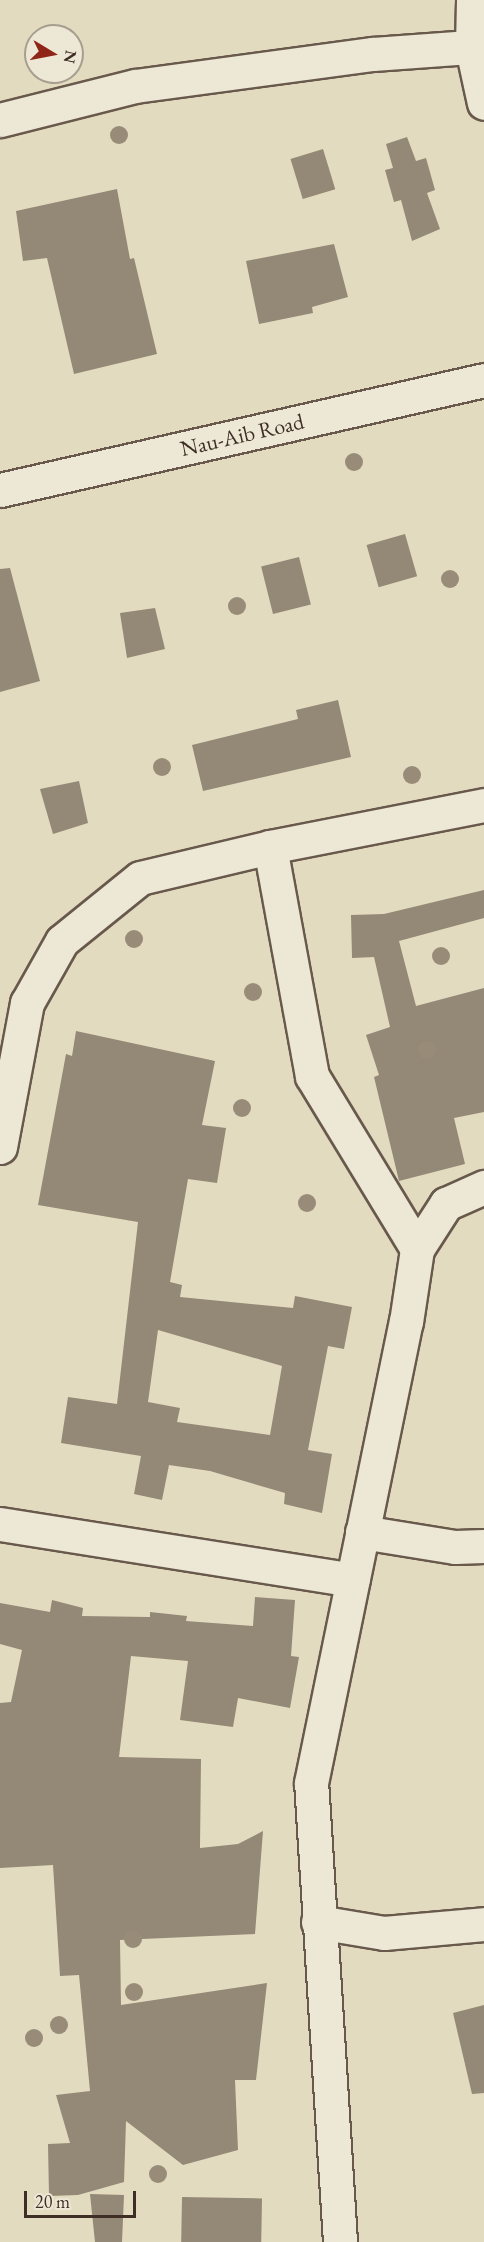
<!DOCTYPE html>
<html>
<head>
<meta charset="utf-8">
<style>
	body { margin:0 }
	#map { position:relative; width:484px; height:2242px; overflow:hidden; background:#e3dbbf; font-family:"EB Garamond",serif }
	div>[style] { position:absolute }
	.building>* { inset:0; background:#948876; transform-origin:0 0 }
	.roads { filter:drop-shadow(2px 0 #68594c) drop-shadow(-2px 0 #68594c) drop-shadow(0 2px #68594c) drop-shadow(0 -2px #68594c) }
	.minor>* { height:33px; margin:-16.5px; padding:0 16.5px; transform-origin:16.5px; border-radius:16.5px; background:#ede8d5 }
	.trees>* { width:18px; height:18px; margin:-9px; border-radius:50%; background:#988c79 }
	span { translate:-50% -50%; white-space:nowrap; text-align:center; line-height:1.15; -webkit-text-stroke:5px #ede8d5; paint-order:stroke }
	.street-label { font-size:22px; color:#3f2e26 }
	.north { position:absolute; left:24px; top:24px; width:60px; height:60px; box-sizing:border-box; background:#ede8d5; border:2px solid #a79e8f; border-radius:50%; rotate:100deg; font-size:16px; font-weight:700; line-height:24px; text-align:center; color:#3f2e26 }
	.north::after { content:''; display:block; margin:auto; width:21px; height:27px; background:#8f2418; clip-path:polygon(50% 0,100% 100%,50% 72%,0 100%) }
	.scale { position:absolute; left:24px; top:2191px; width:112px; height:27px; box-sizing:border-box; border:3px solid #3f2e26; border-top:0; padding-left:8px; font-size:18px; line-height:21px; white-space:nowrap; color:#3f2e26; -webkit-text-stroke:4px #ede8d5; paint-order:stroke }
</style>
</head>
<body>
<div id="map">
	<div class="building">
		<i style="clip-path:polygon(407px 137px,416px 161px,426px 158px,435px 190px,427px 193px,440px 229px,412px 241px,401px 200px,394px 202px,385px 170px,393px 168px,386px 144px)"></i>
		<i style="left:323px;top:149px;width:42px;height:34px;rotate:73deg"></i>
		<i style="clip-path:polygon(117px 189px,130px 259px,134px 258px,157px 354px,74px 374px,47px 258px,23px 261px,16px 211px)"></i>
		<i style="clip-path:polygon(334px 244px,348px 297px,312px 307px,313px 313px,259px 324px,246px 261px)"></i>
		<i style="left:405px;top:534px;width:44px;height:40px;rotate:74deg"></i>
		<i style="left:299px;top:557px;width:49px;height:39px;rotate:76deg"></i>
		<i style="clip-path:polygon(10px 568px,40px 681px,0 692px,0 569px)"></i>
		<i style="clip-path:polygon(155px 608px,165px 649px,127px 658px,120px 613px)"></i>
		<i style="clip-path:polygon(338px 700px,351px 757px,203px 791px,192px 745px,298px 719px,296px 710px)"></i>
		<i style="clip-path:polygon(79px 781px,88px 823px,53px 834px,40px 789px)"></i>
		<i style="clip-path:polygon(484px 890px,484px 918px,399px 941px,416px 1006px,484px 988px,484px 1112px,454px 1118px,465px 1164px,399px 1181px,374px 1077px,379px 1075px,366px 1035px,390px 1027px,374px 957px,352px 958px,351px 915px,384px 914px)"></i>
		<i style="clip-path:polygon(evenodd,76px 1031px,215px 1061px,202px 1125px,226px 1128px,217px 1183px,188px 1179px,170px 1282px,182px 1285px,180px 1297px,293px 1308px,295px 1296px,352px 1307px,344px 1349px,328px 1346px,308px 1450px,332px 1454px,322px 1513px,284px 1504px,285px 1493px,210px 1471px,169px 1465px,162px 1500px,134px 1494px,141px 1456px,61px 1443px,68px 1397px,117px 1404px,138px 1222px,38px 1205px,66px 1054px,72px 1056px,76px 1031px,158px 1330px,282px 1366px,270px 1435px,177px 1422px,180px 1408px,148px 1402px,158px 1330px)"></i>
		<i style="clip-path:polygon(255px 1597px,295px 1600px,291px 1656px,299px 1657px,290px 1708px,238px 1698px,233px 1727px,180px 1720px,188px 1661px,131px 1656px,119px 1757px,201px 1759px,200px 1848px,238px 1844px,263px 1831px,255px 1934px,120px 1940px,121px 2005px,267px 1983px,256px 2080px,235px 2080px,238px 2150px,183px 2165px,126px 2121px,124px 2182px,78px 2195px,49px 2196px,48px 2144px,70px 2143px,56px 2095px,90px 2091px,79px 1975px,60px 1976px,53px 1865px,0 1868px,0 1703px,11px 1702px,22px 1650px,0 1644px,0 1603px,50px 1612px,52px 1600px,83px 1608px,82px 1616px,150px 1617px,150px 1612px,187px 1616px,186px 1621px,253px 1626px)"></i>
		<i style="clip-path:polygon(484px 2005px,484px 2093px,472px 2094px,453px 2013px)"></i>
		<i style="clip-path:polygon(90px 2194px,124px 2195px,122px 2242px,95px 2242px)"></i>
		<i style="left:182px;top:2197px;width:80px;height:46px;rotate:1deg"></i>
	</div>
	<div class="roads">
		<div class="minor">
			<i style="left:473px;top:0;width:48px;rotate:91.2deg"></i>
			<i style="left:472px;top:48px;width:56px;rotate:77.7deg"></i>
			<i style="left:0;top:120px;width:139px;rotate:-14.1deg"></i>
			<i style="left:135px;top:86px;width:240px;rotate:-7.7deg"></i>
			<i style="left:373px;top:54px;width:111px;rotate:-4.1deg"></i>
			<i style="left:0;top:490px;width:496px;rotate:-12.8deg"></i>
			<i style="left:270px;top:847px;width:233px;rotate:79.6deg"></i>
			<i style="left:312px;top:1076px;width:202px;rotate:58.7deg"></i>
			<i style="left:0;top:1147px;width:147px;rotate:-79.4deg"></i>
			<i style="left:27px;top:1003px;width:71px;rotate:-60.6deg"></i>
			<i style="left:62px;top:941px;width:100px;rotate:-38.9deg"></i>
			<i style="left:140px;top:878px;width:134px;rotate:-13.4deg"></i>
			<i style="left:270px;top:847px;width:218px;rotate:-11.1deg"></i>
			<i style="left:0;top:1524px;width:357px;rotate:9deg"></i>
			<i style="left:362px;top:1532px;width:94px;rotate:9.2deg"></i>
			<i style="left:455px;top:1547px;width:29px;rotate:-2deg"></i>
			<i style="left:318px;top:1922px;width:67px;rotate:9.5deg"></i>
			<i style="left:384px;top:1933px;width:100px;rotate:-5.1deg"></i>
			<i style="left:340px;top:2242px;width:460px;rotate:-93.6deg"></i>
			<i style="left:311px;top:1783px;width:471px;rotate:-78.4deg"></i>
			<i style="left:406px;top:1322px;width:74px;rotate:-81.4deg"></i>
			<i style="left:417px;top:1249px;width:54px;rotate:-57.2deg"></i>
			<i style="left:446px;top:1204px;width:42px;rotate:-24.1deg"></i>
		</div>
	</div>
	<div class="trees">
		<i style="left:119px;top:135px"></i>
		<i style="left:354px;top:462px"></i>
		<i style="left:450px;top:579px"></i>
		<i style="left:237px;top:606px"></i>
		<i style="left:162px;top:767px"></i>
		<i style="left:412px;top:775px"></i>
		<i style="left:134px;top:939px"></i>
		<i style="left:441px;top:956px"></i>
		<i style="left:253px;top:992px"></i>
		<i style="left:427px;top:1050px"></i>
		<i style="left:242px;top:1108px"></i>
		<i style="left:307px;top:1203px"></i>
		<i style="left:133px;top:1939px"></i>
		<i style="left:134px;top:1992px"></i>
		<i style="left:59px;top:2025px"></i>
		<i style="left:34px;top:2038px"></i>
		<i style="left:158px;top:2174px"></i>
	</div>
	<div class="street-label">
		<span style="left:242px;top:435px;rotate:-13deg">Nau-Aib Road</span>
	</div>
	<div class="north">N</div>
	<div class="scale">20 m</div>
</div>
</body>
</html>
